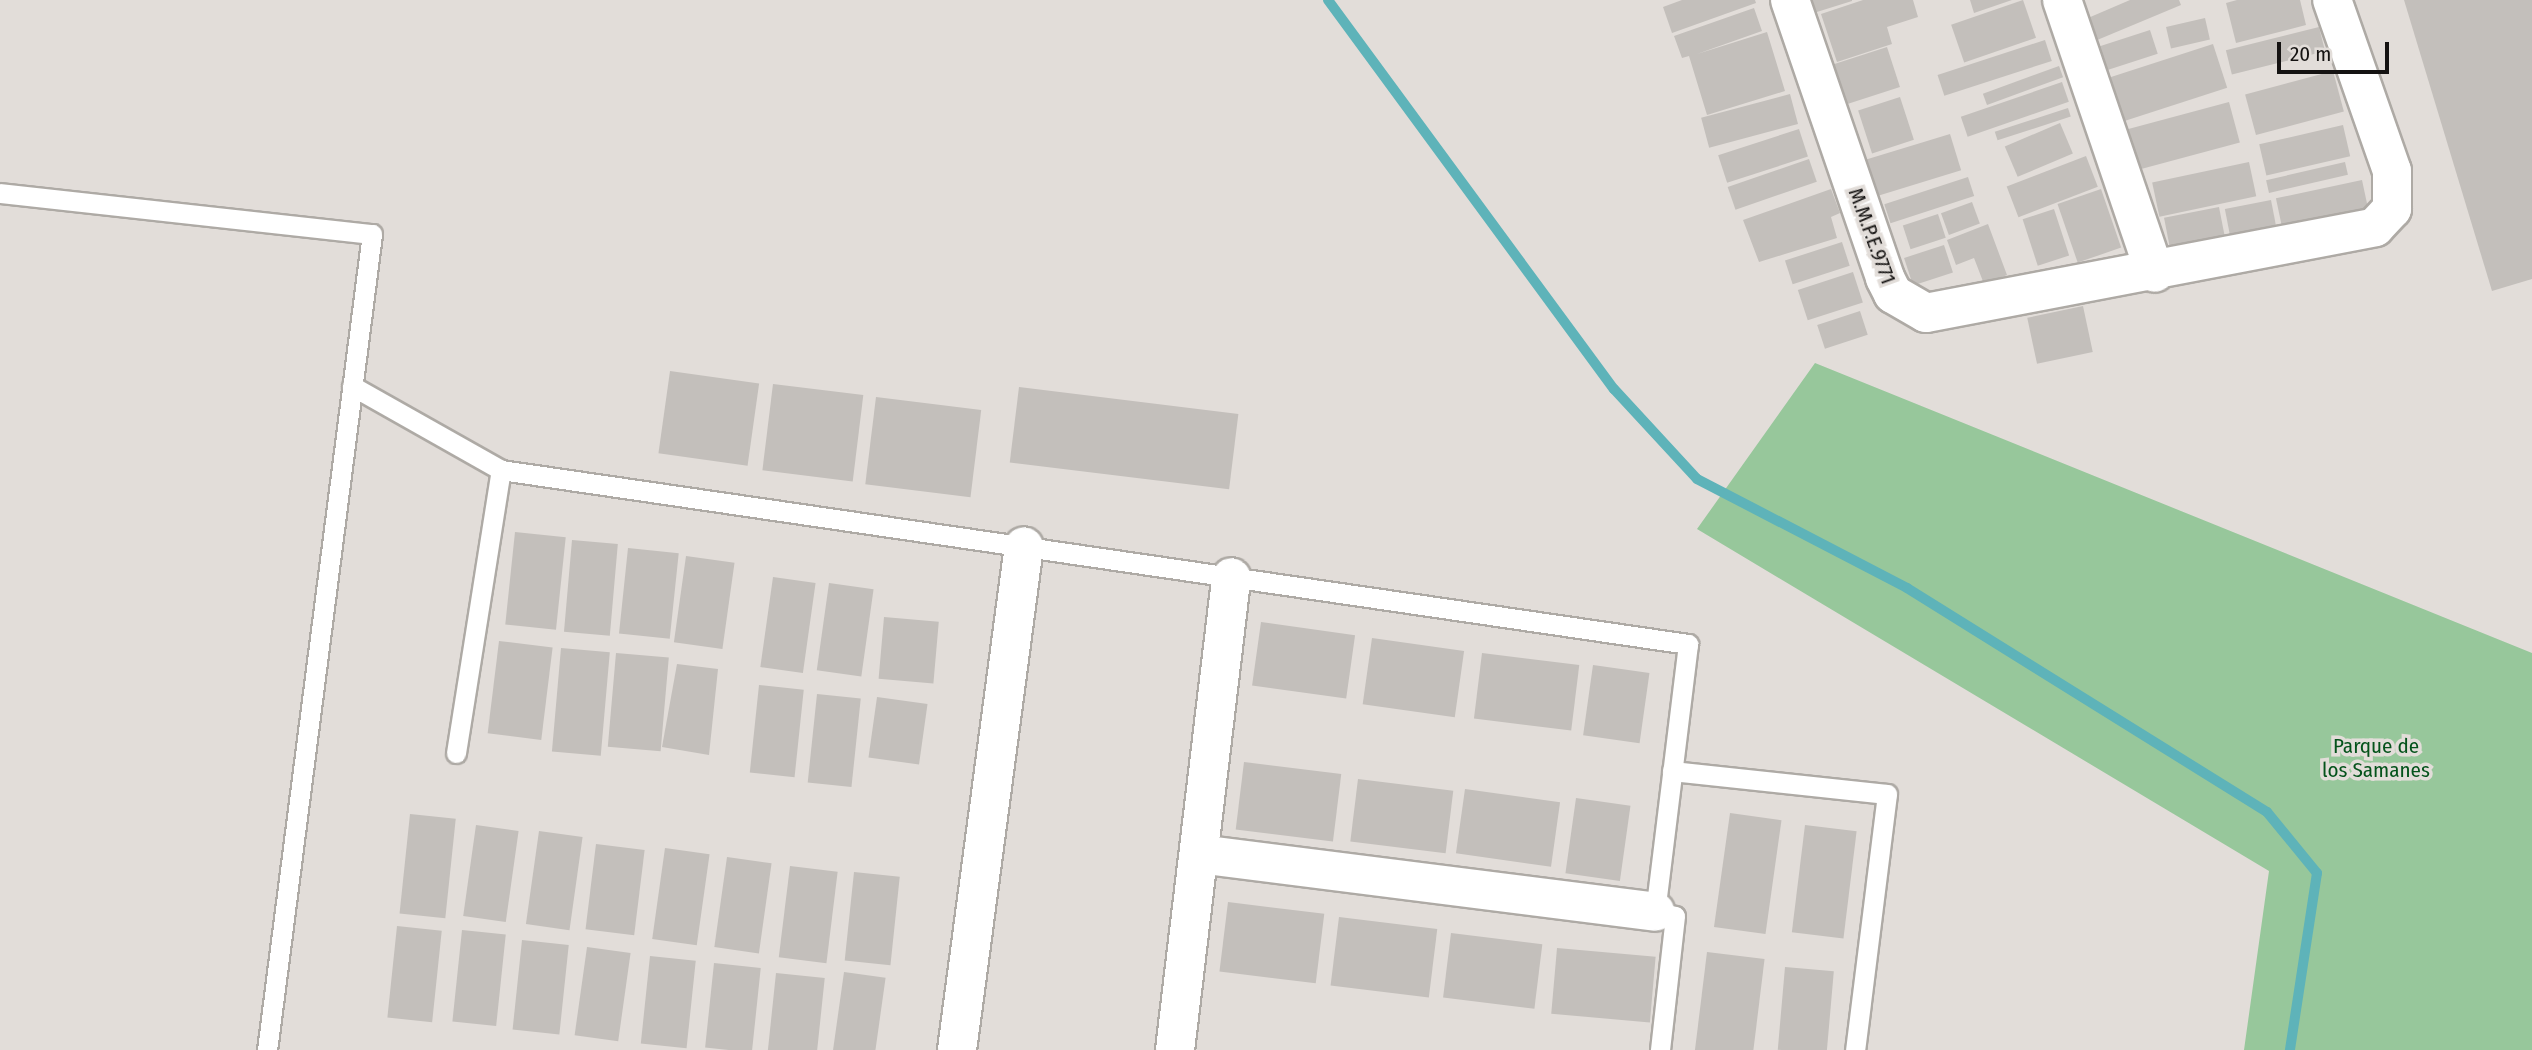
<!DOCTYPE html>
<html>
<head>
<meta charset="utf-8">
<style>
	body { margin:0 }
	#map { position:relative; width:2532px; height:1050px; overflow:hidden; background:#e2ddd9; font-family:"Fira Sans Condensed",sans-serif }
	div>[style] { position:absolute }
	.green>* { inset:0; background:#97c79b }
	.stream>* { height:10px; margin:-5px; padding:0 5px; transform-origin:5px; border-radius:5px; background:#5eb3b9 }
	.building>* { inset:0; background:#c3bfbb; transform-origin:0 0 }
	.roads { filter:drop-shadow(2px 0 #aeaaa5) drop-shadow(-2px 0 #aeaaa5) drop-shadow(0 2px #aeaaa5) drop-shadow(0 -2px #aeaaa5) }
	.lane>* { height:19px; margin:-9.5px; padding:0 9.5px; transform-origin:9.5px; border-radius:9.5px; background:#fff }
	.street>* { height:38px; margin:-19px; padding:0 19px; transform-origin:19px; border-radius:19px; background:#fff }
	span { translate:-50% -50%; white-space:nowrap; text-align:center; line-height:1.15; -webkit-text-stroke:7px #e2ddd9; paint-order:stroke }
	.street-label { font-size:21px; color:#151312 }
	.park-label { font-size:21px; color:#04531b }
	.scale { position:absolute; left:2277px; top:42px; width:112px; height:32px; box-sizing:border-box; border:4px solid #151312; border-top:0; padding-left:9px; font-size:21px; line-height:24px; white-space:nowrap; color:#151312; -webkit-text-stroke:5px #e2ddd9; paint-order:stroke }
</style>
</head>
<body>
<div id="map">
	<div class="green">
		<i style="clip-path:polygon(1815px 363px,2532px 653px,2532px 1050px,2244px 1050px,2269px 871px,1697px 529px)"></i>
	</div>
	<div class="stream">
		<i style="left:1328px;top:0;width:483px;rotate:53.7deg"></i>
		<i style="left:1614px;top:389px;width:122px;rotate:47.3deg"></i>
		<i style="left:1697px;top:479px;width:237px;rotate:27.4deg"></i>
		<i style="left:1907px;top:588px;width:424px;rotate:31.9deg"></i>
		<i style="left:2267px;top:812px;width:79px;rotate:50.7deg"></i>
		<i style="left:2317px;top:873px;width:179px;rotate:98.7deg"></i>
	</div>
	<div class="building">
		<i style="clip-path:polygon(1682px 0,1755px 0,1756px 3px,1672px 33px,1663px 7px)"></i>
		<i style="clip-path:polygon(1799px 0,1852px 0,1852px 1px,1804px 16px)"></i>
		<i style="clip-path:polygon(1863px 0,1913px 0,1918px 17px,1887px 27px,1892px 44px,1837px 62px,1821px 14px)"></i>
		<i style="clip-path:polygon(1970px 0,2012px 0,1974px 13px)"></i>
		<i style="left:2023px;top:0;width:40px;height:76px;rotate:71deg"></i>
		<i style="clip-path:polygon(2130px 0,2179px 0,2181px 5px,2090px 43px,2081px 21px)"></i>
		<i style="clip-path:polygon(2237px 0,2300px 0,2306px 25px,2236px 43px,2226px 3px)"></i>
		<i style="clip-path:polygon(2404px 0,2532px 0,2532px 279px,2492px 291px)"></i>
		<i style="clip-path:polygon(1754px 8px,1762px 31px,1697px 54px,1767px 32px,1785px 91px,1707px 115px,1689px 56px,1682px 58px,1674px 36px)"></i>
		<i style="left:2205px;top:18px;width:22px;height:40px;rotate:77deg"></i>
		<i style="left:2319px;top:27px;width:25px;height:96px;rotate:76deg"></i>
		<i style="left:2150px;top:30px;width:25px;height:56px;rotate:72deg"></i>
		<i style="left:2045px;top:40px;width:22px;height:113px;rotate:72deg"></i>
		<i style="left:2213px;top:44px;width:46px;height:108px;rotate:72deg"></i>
		<i style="left:1887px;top:47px;width:42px;height:65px;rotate:72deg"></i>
		<i style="left:2059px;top:66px;width:12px;height:81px;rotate:70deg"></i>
		<i style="left:2333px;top:71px;width:42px;height:91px;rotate:75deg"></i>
		<i style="left:2062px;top:82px;width:21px;height:107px;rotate:71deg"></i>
		<i style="left:1790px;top:94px;width:31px;height:92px;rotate:75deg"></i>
		<i style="left:1900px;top:97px;width:45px;height:44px;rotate:72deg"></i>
		<i style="left:2229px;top:102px;width:42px;height:108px;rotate:75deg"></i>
		<i style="left:2068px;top:108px;width:9px;height:77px;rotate:72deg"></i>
		<i style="left:2060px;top:123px;width:33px;height:60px;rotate:67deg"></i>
		<i style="left:2343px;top:125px;width:32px;height:86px;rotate:77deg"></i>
		<i style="left:1799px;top:129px;width:29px;height:85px;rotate:72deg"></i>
		<i style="left:1950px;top:134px;width:38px;height:91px;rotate:73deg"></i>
		<i style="left:2086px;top:156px;width:33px;height:85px;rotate:69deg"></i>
		<i style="left:1809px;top:159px;width:24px;height:86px;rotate:71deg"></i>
		<i style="left:2249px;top:162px;width:35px;height:99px;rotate:78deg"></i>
		<i style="left:2345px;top:162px;width:13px;height:81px;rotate:77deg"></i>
		<i style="left:1968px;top:177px;width:20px;height:88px;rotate:72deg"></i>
		<i style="left:2362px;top:180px;width:29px;height:88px;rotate:78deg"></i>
		<i style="clip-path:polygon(1831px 189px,1840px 213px,1831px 217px,1837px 238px,1759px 262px,1743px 220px)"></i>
		<i style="left:2101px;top:189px;width:62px;height:46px;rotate:71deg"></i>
		<i style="left:2271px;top:200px;width:31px;height:47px;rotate:79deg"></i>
		<i style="left:1972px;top:202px;width:23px;height:33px;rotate:70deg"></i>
		<i style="left:2219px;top:207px;width:38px;height:56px;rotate:79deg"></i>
		<i style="left:2054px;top:209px;width:49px;height:33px;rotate:72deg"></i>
		<i style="left:1938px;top:214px;width:25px;height:37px;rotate:72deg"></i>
		<i style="clip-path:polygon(1988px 224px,2007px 275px,1984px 284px,1974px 258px,1956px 265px,1947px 240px)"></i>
		<i style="left:1842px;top:242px;width:25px;height:60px;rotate:72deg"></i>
		<i style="left:1944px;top:245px;width:29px;height:42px;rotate:72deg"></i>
		<i style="left:1853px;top:272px;width:32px;height:58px;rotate:72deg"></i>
		<i style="left:2083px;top:306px;width:47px;height:57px;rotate:78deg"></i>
		<i style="left:1860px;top:311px;width:25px;height:45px;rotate:72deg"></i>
		<i style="left:670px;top:371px;width:90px;height:83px;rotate:8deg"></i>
		<i style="left:773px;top:384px;width:91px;height:87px;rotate:7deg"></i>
		<i style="left:1019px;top:387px;width:221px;height:76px;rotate:7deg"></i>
		<i style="left:876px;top:397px;width:106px;height:88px;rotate:7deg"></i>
		<i style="left:515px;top:532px;width:51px;height:93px;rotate:6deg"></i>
		<i style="left:572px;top:540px;width:46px;height:92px;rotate:5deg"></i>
		<i style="left:628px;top:548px;width:51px;height:86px;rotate:6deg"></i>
		<i style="left:686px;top:556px;width:49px;height:87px;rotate:8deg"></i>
		<i style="left:773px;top:577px;width:43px;height:91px;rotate:8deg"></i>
		<i style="left:829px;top:583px;width:45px;height:88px;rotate:8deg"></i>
		<i style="left:884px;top:617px;width:55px;height:62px;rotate:5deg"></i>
		<i style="left:1261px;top:622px;width:95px;height:64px;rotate:8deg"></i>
		<i style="left:1372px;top:638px;width:93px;height:67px;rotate:8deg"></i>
		<i style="left:499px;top:641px;width:54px;height:93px;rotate:7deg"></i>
		<i style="left:561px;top:648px;width:49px;height:104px;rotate:5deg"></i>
		<i style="left:616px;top:653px;width:53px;height:94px;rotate:5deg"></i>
		<i style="left:1482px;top:653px;width:98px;height:66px;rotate:7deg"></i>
		<i style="clip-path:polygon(677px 664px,718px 669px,709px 755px,662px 747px)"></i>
		<i style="left:1593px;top:665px;width:57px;height:71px;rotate:8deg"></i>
		<i style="left:759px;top:685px;width:45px;height:88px;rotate:6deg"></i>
		<i style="left:817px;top:694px;width:44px;height:89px;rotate:6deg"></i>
		<i style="left:877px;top:697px;width:51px;height:61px;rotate:8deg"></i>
		<i style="left:1244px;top:762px;width:98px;height:68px;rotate:7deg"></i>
		<i style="left:1358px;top:779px;width:96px;height:63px;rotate:7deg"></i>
		<i style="left:1465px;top:789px;width:96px;height:65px;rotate:8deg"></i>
		<i style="left:1576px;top:798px;width:55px;height:76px;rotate:8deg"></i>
		<i style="left:1730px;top:813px;width:52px;height:115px;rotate:8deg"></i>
		<i style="left:410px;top:814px;width:46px;height:100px;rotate:6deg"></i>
		<i style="left:476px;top:825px;width:43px;height:92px;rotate:8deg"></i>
		<i style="left:1805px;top:825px;width:52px;height:108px;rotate:7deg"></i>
		<i style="left:539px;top:831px;width:44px;height:94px;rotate:8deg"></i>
		<i style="left:596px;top:844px;width:49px;height:86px;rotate:7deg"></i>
		<i style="left:665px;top:848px;width:45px;height:92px;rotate:8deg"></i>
		<i style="left:727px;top:857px;width:45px;height:91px;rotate:8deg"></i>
		<i style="left:790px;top:866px;width:48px;height:92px;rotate:7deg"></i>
		<i style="left:854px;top:872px;width:46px;height:89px;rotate:6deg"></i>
		<i style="left:1228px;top:902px;width:97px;height:70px;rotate:7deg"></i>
		<i style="left:1339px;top:917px;width:99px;height:69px;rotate:7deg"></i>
		<i style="left:397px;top:926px;width:45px;height:92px;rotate:6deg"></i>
		<i style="left:462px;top:930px;width:44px;height:92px;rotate:6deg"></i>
		<i style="left:1451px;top:933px;width:92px;height:65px;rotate:7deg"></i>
		<i style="left:522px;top:940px;width:47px;height:90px;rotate:6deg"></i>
		<i style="left:587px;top:947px;width:44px;height:89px;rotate:8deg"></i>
		<i style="left:1557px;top:948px;width:99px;height:66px;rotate:5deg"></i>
		<i style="left:1707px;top:952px;width:58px;height:99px;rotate:7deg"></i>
		<i style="left:650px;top:956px;width:46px;height:88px;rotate:6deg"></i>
		<i style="left:714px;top:963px;width:47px;height:85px;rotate:6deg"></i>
		<i style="left:1785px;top:967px;width:49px;height:83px;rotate:5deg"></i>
		<i style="left:844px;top:972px;width:42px;height:79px;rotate:8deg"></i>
		<i style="left:776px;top:973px;width:49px;height:78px;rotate:6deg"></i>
	</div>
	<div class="roads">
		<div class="lane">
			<i style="left:0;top:193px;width:374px;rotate:6.3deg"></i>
			<i style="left:372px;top:234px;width:823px;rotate:97.33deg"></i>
			<i style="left:352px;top:386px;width:171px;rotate:29.4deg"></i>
			<i style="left:501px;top:470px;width:1200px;rotate:8.34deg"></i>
			<i style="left:1688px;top:644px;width:270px;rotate:97deg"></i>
			<i style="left:1655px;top:912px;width:20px;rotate:11deg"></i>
			<i style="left:1675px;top:916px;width:135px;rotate:96.4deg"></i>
			<i style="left:456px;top:753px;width:287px;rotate:-81deg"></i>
			<i style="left:1672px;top:771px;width:216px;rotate:6.1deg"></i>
			<i style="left:1887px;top:794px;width:258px;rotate:97.1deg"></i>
		</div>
		<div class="street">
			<i style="left:1790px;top:0;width:294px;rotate:71.1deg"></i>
			<i style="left:1885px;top:278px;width:18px;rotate:63deg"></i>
			<i style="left:1893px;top:294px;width:38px;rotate:30deg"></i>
			<i style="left:1926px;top:313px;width:457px;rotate:-10.8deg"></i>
			<i style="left:2375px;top:227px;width:25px;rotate:-47deg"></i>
			<i style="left:2392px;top:209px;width:38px;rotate:-90deg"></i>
			<i style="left:2392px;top:171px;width:181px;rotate:-109.3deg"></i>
			<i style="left:2062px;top:0;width:288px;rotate:71.2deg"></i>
			<i style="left:1199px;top:854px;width:460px;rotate:7.2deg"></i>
			<i style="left:957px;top:1050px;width:508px;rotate:-82.43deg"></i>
			<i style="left:1175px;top:1050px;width:476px;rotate:-83.2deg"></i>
		</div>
	</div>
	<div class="street-label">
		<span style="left:1872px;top:236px;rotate:70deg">M.M.P.E.9771</span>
	</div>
	<div class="park-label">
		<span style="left:2376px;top:758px">Parque de<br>los Samanes</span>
	</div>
	<div class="scale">20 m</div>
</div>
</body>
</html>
